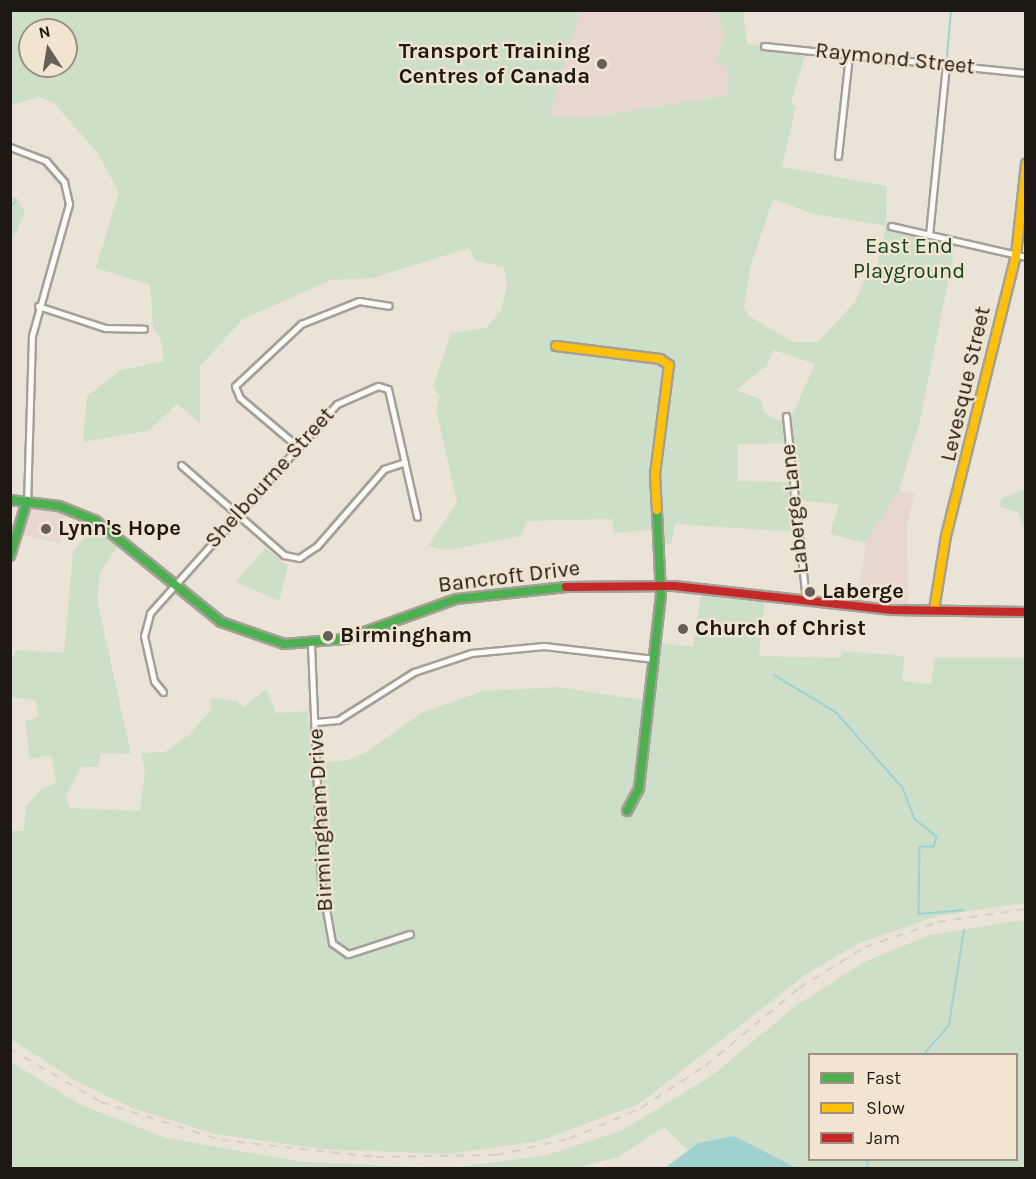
<!DOCTYPE html>
<html>
<head>
<meta charset="utf-8">
<style>
	body { margin:0 }
	#map { position:relative; width:1036px; height:1179px; overflow:hidden; background:#e9e3d8; font-family:Karla,sans-serif }
	div>[style] { position:absolute }
	.commercial>* { inset:0; background:#e8d7d0 }
	.green>* { inset:0; background:#cedfc9 }
	.water>* { inset:0; background:#9fd1cf }
	.stream>* { height:1.5px; margin:-0.75px; padding:0 0.75px; transform-origin:0.75px; border-radius:0.75px; background:#9fd1cf }
	.roads { filter:drop-shadow(2px 0 #a5a097) drop-shadow(-2px 0 #a5a097) drop-shadow(0 2px #a5a097) drop-shadow(0 -2px #a5a097) }
	.street>* { height:5px; margin:-2.5px; padding:0 2.5px; transform-origin:2.5px; border-radius:2.5px; background:#fcfbf9 }
	.fast>* { height:8px; margin:-4px; padding:0 4px; transform-origin:4px; border-radius:4px; background:#4caf50 }
	.slow>* { height:8px; margin:-4px; padding:0 4px; transform-origin:4px; border-radius:4px; background:#ffc107 }
	.jam>* { height:8px; margin:-4px; padding:0 4px; transform-origin:4px; border-radius:4px; background:#c62828 }
	.rail>* { height:1.5px; margin-top:-0.75px; transform-origin:0; background:repeating-linear-gradient(90deg,#d3d0cd 0 8px,transparent 0 16px) }
	.dots>* { width:16px; height:16px; translate:-50% -50%; box-sizing:border-box; border:3px solid #f1e4d0; border-radius:50% }
	span { translate:-50% -50%; white-space:nowrap; text-align:center; line-height:1.15; -webkit-text-stroke:4.5px #f1e4d0; paint-order:stroke }
	.poi-label { font-size:22px; color:#1d1811; font-weight:700 }
	.right { translate:-100% -50%; text-align:right }
	.left { translate:0 -50%; text-align:left }
	.street-label { font-size:22px; color:#1d1811 }
	.park-label { font-size:22px; color:#114520 }
	.frame { position:absolute; inset:0; border:12px solid #1d1811; pointer-events:none }
	.legend { position:absolute; left:808px; top:1053px; width:210px; height:108px; box-sizing:border-box; background:#f1e4d0; border:2px solid #9c9284; margin:0; padding:8px 10px; list-style:none; font-size:18px; color:#1d1811 }
	.legend li { display:flex; align-items:center; gap:12px; height:30px }
	.legend b { width:30px; border:2px solid #9c9284 }
	.north { position:absolute; left:18px; top:18px; width:60px; height:60px; box-sizing:border-box; background:#f1e4d0; border:2px solid #9c9284; border-radius:50%; rotate:348deg; font-size:16px; font-weight:700; line-height:24px; text-align:center; color:#1d1811 }
	.north::after { content:''; display:block; margin:auto; width:21px; height:27px; background:#645f57; clip-path:polygon(50% 0,100% 100%,50% 72%,0 100%) }
</style>
</head>
<body>
<div id="map">
	<div class="commercial">
		<i style="clip-path:polygon(580px 11px,716px 11px,725px 37px,715px 63px,727px 67px,728px 95px,586px 118px,549px 116px)"></i>
		<i style="clip-path:polygon(899px 490px,915px 494px,907px 522px,908px 609px,856px 606px,866px 543px)"></i>
		<i style="clip-path:polygon(28px 502px,67px 508px,61px 543px,16px 534px)"></i>
	</div>
	<div class="green">
		<i style="clip-path:polygon(evenodd,11px 11px,580px 11px,549px 116px,586px 118px,728px 95px,727px 67px,715px 63px,725px 37px,716px 11px,743px 11px,747px 44px,806px 51px,791px 104px,796px 106px,782px 167px,887px 186px,886px 226px,956px 242px,920px 421px,899px 490px,866px 543px,830px 534px,839px 504px,794px 500px,796px 532px,675px 524px,671px 544px,655px 545px,651px 530px,614px 533px,612px 519px,527px 521px,521px 536px,448px 550px,428px 546px,457px 502px,436px 409px,440px 396px,433px 387px,451px 333px,486px 328px,501px 310px,507px 287px,504px 267px,475px 260px,469px 248px,373px 278px,331px 280px,243px 319px,200px 366px,200px 423px,177px 404px,148px 431px,83px 442px,87px 396px,121px 370px,164px 361px,161px 339px,153px 326px,150px 285px,96px 268px,119px 192px,97px 152px,53px 102px,39px 97px,11px 105px,11px 11px,30px 30px,66px 30px,66px 66px,30px 66px,30px 30px,11px 11px,773px 199px,813px 214px,886px 226px,874px 279px,866px 277px,855px 302px,818px 342px,793px 342px,749px 316px,744px 307px,750px 268px,773px 199px,11px 11px,774px 350px,815px 364px,791px 418px,778px 421px,765px 413px,760px 399px,736px 390px,767px 365px,774px 350px,11px 11px,788px 443px,791px 482px,737px 481px,738px 444px,788px 443px)"></i>
		<i style="clip-path:polygon(16px 197px,25px 212px,11px 243px,11px 198px)"></i>
		<i style="clip-path:polygon(1025px 489px,1026px 489px,1025px 530px,1018px 512px,1000px 507px,1001px 499px)"></i>
		<i style="clip-path:polygon(96px 521px,122px 539px,100px 573px,97px 600px,131px 754px,101px 753px,98px 767px,81px 767px,66px 796px,70px 808px,140px 811px,145px 772px,141px 753px,165px 752px,190px 734px,212px 709px,209px 698px,237px 701px,243px 708px,266px 689px,276px 713px,308px 711px,308px 722px,315px 722px,318px 762px,345px 761px,367px 752px,421px 713px,483px 691px,559px 687px,654px 702px,662px 643px,693px 647px,702px 588px,765px 596px,759px 656px,841px 658px,842px 651px,904px 656px,902px 681px,931px 684px,935px 658px,1025px 658px,1025px 903px,937px 916px,859px 943px,805px 975px,639px 1104px,539px 1141px,447px 1154px,322px 1149px,215px 1134px,135px 1109px,78px 1082px,11px 1039px,11px 831px,24px 831px,26px 807px,41px 789px,56px 783px,51px 755px,30px 759px,25px 721px,39px 717px,35px 700px,11px 697px,11px 660px,17px 650px,64px 653px,73px 552px)"></i>
		<i style="clip-path:polygon(265px 548px,288px 566px,279px 601px,236px 582px)"></i>
		<i style="clip-path:polygon(evenodd,1025px 920px,1025px 1168px,797px 1168px,734px 1136px,688px 1150px,664px 1127px,618px 1157px,576px 1168px,449px 1168px,547px 1155px,623px 1130px,711px 1076px,797px 1005px,864px 962px,930px 935px,1025px 920px,810px 1054px,1016px 1054px,1016px 1160px,810px 1160px,810px 1054px)"></i>
		<i style="clip-path:polygon(11px 1062px,81px 1105px,166px 1138px,303px 1162px,446px 1168px,11px 1168px)"></i>
	</div>
	<div class="water">
		<i style="clip-path:polygon(734px 1136px,797px 1168px,665px 1168px,698px 1143px)"></i>
	</div>
	<div class="stream">
		<i style="left:947px;top:57px;width:47px;rotate:-85.1deg"></i>
		<i style="left:10px;top:208px;width:8px;rotate:-50deg"></i>
		<i style="left:774px;top:675px;width:72px;rotate:30.8deg"></i>
		<i style="left:836px;top:712px;width:101px;rotate:48.6deg"></i>
		<i style="left:903px;top:788px;width:33px;rotate:69deg"></i>
		<i style="left:915px;top:819px;width:28px;rotate:39deg"></i>
		<i style="left:937px;top:837px;width:10px;rotate:107deg"></i>
		<i style="left:934px;top:847px;width:14px;rotate:180deg"></i>
		<i style="left:920px;top:847px;width:67px;rotate:90.9deg"></i>
		<i style="left:919px;top:914px;width:45px;rotate:-5.1deg"></i>
		<i style="left:924px;top:1054px;width:38px;rotate:-49deg"></i>
		<i style="left:949px;top:1025px;width:96px;rotate:-81deg"></i>
		<i style="left:867px;top:1168px;width:8px;rotate:-83deg"></i>
	</div>
	<div class="roads">
		<div class="street">
			<i style="left:764px;top:46px;width:263px;rotate:5.9deg"></i>
			<i style="left:10px;top:147px;width:39px;rotate:21deg"></i>
			<i style="left:46px;top:161px;width:28px;rotate:49deg"></i>
			<i style="left:64px;top:182px;width:23px;rotate:77deg"></i>
			<i style="left:69px;top:204px;width:137px;rotate:105.7deg"></i>
			<i style="left:32px;top:336px;width:165px;rotate:91.7deg"></i>
			<i style="left:838px;top:156px;width:102px;rotate:-83.8deg"></i>
			<i style="left:891px;top:226px;width:139px;rotate:12.9deg"></i>
			<i style="left:929px;top:235px;width:171px;rotate:-84.3deg"></i>
			<i style="left:38px;top:306px;width:71px;rotate:18.2deg"></i>
			<i style="left:105px;top:328px;width:39px;rotate:1deg"></i>
			<i style="left:786px;top:416px;width:186px;rotate:83.8deg"></i>
			<i style="left:297px;top:446px;width:75px;rotate:-139.9deg"></i>
			<i style="left:240px;top:398px;width:13px;rotate:-113deg"></i>
			<i style="left:235px;top:386px;width:91px;rotate:-43.2deg"></i>
			<i style="left:301px;top:324px;width:62px;rotate:-21.6deg"></i>
			<i style="left:359px;top:301px;width:30px;rotate:9deg"></i>
			<i style="left:181px;top:465px;width:137px;rotate:41.1deg"></i>
			<i style="left:284px;top:555px;width:15px;rotate:11deg"></i>
			<i style="left:299px;top:558px;width:22px;rotate:-34deg"></i>
			<i style="left:317px;top:546px;width:102px;rotate:-49deg"></i>
			<i style="left:384px;top:469px;width:22px;rotate:-18deg"></i>
			<i style="left:311px;top:645px;width:236px;rotate:87.6deg"></i>
			<i style="left:321px;top:881px;width:63px;rotate:79.9deg"></i>
			<i style="left:332px;top:943px;width:19px;rotate:35deg"></i>
			<i style="left:348px;top:954px;width:65px;rotate:-17.9deg"></i>
			<i style="left:163px;top:692px;width:14px;rotate:-129deg"></i>
			<i style="left:154px;top:681px;width:46px;rotate:-102.5deg"></i>
			<i style="left:144px;top:636px;width:24px;rotate:-75deg"></i>
			<i style="left:150px;top:613px;width:280px;rotate:-48.2deg"></i>
			<i style="left:337px;top:404px;width:45px;rotate:-23.7deg"></i>
			<i style="left:378px;top:386px;width:10px;rotate:17deg"></i>
			<i style="left:388px;top:389px;width:131px;rotate:77.2deg"></i>
			<i style="left:316px;top:722px;width:22px;rotate:-5deg"></i>
			<i style="left:338px;top:720px;width:90px;rotate:-32.3deg"></i>
			<i style="left:414px;top:672px;width:60px;rotate:-18.4deg"></i>
			<i style="left:471px;top:653px;width:73px;rotate:-5.5deg"></i>
			<i style="left:544px;top:646px;width:111px;rotate:6.7deg"></i>
		</div>
		<div class="fast">
			<i style="left:10px;top:500px;width:49px;rotate:7deg"></i>
			<i style="left:59px;top:506px;width:40px;rotate:22deg"></i>
			<i style="left:96px;top:521px;width:161px;rotate:38.9deg"></i>
			<i style="left:221px;top:622px;width:67px;rotate:19.2deg"></i>
			<i style="left:284px;top:644px;width:61px;rotate:-4.7deg"></i>
			<i style="left:345px;top:639px;width:118px;rotate:-19.8deg"></i>
			<i style="left:456px;top:599px;width:111px;rotate:-6.2deg"></i>
			<i style="left:10px;top:556px;width:58px;rotate:-72.8deg"></i>
			<i style="left:627px;top:811px;width:26px;rotate:-62deg"></i>
			<i style="left:639px;top:788px;width:193px;rotate:-83.5deg"></i>
			<i style="left:661px;top:596px;width:86px;rotate:-92.7deg"></i>
		</div>
		<div class="slow">
			<i style="left:556px;top:346px;width:105px;rotate:7.1deg"></i>
			<i style="left:660px;top:359px;width:11px;rotate:34deg"></i>
			<i style="left:669px;top:365px;width:110px;rotate:97.3deg"></i>
			<i style="left:655px;top:474px;width:36px;rotate:87deg"></i>
			<i style="left:934px;top:610px;width:75px;rotate:-80.8deg"></i>
			<i style="left:946px;top:536px;width:290px;rotate:-76deg"></i>
			<i style="left:1016px;top:255px;width:92px;rotate:-83.7deg"></i>
		</div>
		<div class="jam">
			<i style="left:566px;top:587px;width:108px;rotate:-0.5deg"></i>
			<i style="left:674px;top:586px;width:220px;rotate:6.3deg"></i>
			<i style="left:893px;top:610px;width:133px;rotate:0.9deg"></i>
		</div>
	</div>
	<div class="rail">
		<i style="left:10px;top:1049px;width:105px;rotate:30.2deg"></i>
		<i style="left:101px;top:1102px;width:126px;rotate:17.6deg"></i>
		<i style="left:221px;top:1140px;width:156px;rotate:6.3deg"></i>
		<i style="left:376px;top:1157px;width:120px;rotate:-1deg"></i>
		<i style="left:496px;top:1155px;width:75px;rotate:-12.4deg"></i>
		<i style="left:569px;top:1139px;width:78px;rotate:-23.3deg"></i>
		<i style="left:641px;top:1108px;width:77px;rotate:-33.3deg"></i>
		<i style="left:705px;top:1066px;width:122px;rotate:-39.7deg"></i>
		<i style="left:799px;top:988px;width:78px;rotate:-31.8deg"></i>
		<i style="left:865px;top:947px;width:77px;rotate:-18.9deg"></i>
		<i style="left:938px;top:922px;width:89px;rotate:-8.4deg"></i>
	</div>
	<div class="dots">
		<i style="left:602px;top:64px;background:#645f57"></i>
		<i style="left:46px;top:529px;background:#645f57"></i>
		<i style="left:810px;top:592px;background:#645f57"></i>
		<i style="left:683px;top:629px;background:#645f57"></i>
		<i style="left:328px;top:636px;background:#645f57"></i>
	</div>
	<div class="poi-label">
		<span class="right" style="left:590px;top:64px">Transport Training<br>Centres of Canada</span>
		<span class="left" style="left:58px;top:529px">Lynn's Hope</span>
		<span class="left" style="left:822px;top:592px">Laberge</span>
		<span class="left" style="left:695px;top:629px">Church of Christ</span>
		<span class="left" style="left:340px;top:636px">Birmingham</span>
	</div>
	<div class="street-label">
		<span style="left:895px;top:59px;rotate:6deg">Raymond Street</span>
		<span style="left:966px;top:384px;rotate:-77deg">Levesque Street</span>
		<span style="left:270px;top:478px;rotate:-48deg">Shelbourne Street</span>
		<span style="left:795px;top:509px;rotate:-96deg">Laberge Lane</span>
		<span style="left:509px;top:577px;rotate:-7deg">Bancroft Drive</span>
		<span style="left:321px;top:820px;rotate:-93deg">Birmingham Drive</span>
	</div>
	<div class="park-label">
		<span style="left:909px;top:259px">East End<br>Playground</span>
	</div>
	<div class="frame"></div>
	<ul class="legend">
	<li><b style="height:8px;background:#4caf50"></b>Fast</li>
	<li><b style="height:8px;background:#ffc107"></b>Slow</li>
	<li><b style="height:8px;background:#c62828"></b>Jam</li>
	</ul>
	<div class="north">N</div>
</div>
</body>
</html>
